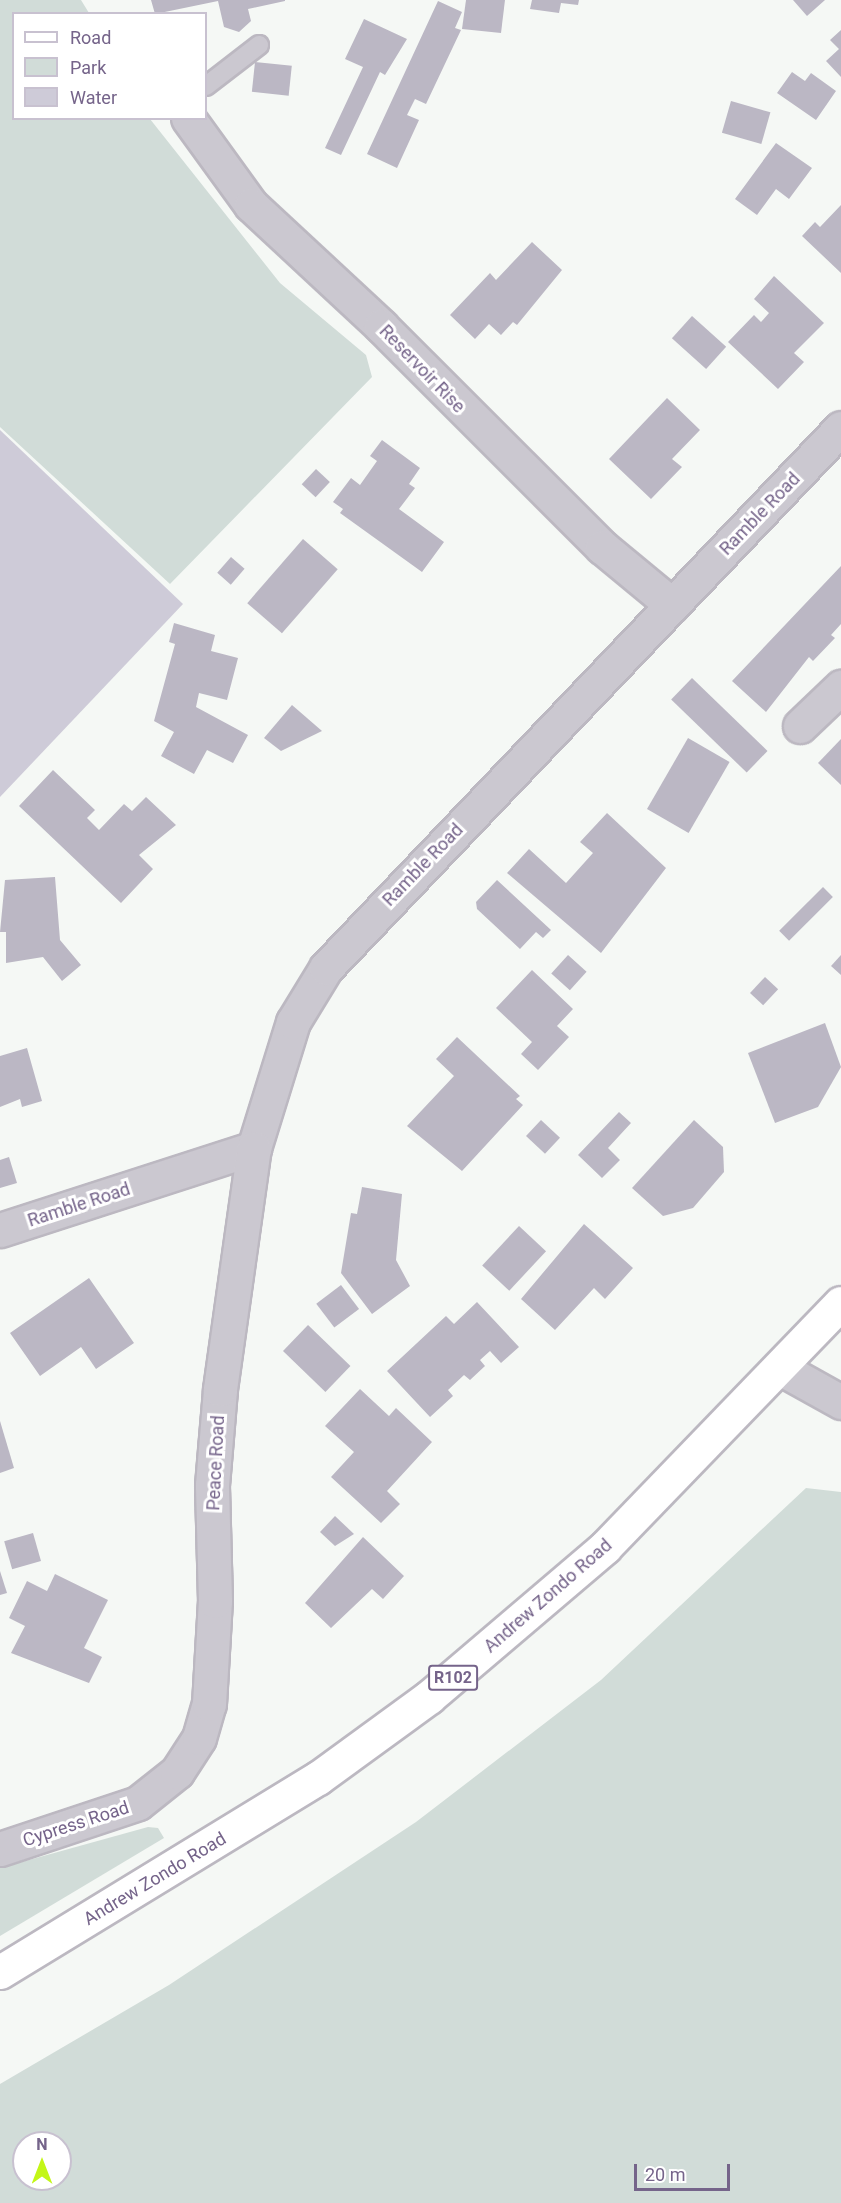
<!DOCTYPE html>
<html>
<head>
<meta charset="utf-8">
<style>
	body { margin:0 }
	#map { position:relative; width:841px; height:2203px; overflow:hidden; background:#f5f8f5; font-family:Roboto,sans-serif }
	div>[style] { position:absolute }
	.green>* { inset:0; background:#d1dcd8 }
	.water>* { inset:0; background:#cecbd8 }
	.building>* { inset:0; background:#bbb7c4; transform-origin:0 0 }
	.roads { filter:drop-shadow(2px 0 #bcb8c1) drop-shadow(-2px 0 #bcb8c1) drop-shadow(0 2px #bcb8c1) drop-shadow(0 -2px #bcb8c1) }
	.lane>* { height:18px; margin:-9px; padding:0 9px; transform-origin:9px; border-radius:9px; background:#cbc8d0 }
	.street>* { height:33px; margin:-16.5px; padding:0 16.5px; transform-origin:16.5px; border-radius:16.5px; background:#cbc8d0 }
	.primary>* { height:33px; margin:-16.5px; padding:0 16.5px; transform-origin:16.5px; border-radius:16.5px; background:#fff }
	span { translate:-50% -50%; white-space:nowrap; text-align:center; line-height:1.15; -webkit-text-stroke:6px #fff; paint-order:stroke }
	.shield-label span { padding:2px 4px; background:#fff; border:2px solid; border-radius:4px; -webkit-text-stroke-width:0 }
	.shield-label { font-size:16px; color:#75648a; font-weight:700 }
	.street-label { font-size:18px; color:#75648a }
	.legend { position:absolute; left:12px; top:12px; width:195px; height:108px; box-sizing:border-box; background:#fff; border:2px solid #c8c1d0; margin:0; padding:8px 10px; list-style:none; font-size:18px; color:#75648a }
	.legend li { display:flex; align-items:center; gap:12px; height:30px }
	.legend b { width:30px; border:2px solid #c8c1d0 }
	.north { position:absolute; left:12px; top:2131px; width:60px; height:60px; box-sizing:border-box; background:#fff; border:2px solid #c8c1d0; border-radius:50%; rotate:0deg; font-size:16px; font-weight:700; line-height:24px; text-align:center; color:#75648a }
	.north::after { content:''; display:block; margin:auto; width:21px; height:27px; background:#c3f617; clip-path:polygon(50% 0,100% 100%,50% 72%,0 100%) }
	.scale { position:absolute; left:634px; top:2164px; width:96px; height:27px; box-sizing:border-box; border:3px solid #75648a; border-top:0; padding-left:8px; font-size:18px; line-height:21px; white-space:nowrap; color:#75648a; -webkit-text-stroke:4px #fff; paint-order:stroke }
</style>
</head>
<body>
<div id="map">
	<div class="green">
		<i style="clip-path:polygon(0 0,81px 0,89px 13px,14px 14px,14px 118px,150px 119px,280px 283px,366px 355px,372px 377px,170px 584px,0 427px)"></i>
		<i style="clip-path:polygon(evenodd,806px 1488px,841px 1492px,841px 2203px,0 2203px,0 2084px,169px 1985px,416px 1822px,601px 1680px,806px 1488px,24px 2143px,60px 2143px,60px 2179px,24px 2179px,24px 2143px)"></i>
		<i style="clip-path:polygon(148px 1827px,158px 1828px,164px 1838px,0 1936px,0 1868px)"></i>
	</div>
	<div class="water">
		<i style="clip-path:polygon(0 430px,183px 604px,0 797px)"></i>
	</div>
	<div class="building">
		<i style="clip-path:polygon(151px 0,285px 0,285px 1px,248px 9px,251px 21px,239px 32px,224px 27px,218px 1px,155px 14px)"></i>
		<i style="clip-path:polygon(466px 0,505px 0,501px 33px,462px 29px)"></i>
		<i style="clip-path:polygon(532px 0,579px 0,578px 5px,561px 3px,559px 13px,530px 9px)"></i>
		<i style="clip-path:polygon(793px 0,825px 0,807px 16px)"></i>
		<i style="clip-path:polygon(438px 1px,462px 12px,455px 28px,461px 30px,426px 104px,415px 99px,407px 115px,419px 120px,397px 168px,367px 154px)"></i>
		<i style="clip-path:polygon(364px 19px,407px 39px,385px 75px,380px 72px,341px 155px,325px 148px,363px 67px,345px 59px)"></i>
		<i style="clip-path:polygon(841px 30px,841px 77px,826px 61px,839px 49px,830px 40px)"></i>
		<i style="left:255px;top:62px;width:37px;height:30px;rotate:6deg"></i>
		<i style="clip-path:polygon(792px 72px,805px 81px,811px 73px,836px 91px,816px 120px,777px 93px)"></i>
		<i style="left:731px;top:101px;width:41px;height:33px;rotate:16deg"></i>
		<i style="clip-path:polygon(776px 143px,812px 168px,789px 199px,776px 189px,757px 215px,735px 199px)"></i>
		<i style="clip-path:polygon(841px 205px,841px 273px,802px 236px,815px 222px,820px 227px)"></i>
		<i style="clip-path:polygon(532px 242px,562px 270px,517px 325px,513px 322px,501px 335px,489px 324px,475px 339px,450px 315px,490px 273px,496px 280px)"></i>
		<i style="clip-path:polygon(774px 276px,824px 323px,794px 353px,804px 362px,778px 389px,728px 342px,754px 315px,761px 322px,769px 313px,754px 299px)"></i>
		<i style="left:692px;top:316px;width:46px;height:30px;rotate:42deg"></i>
		<i style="clip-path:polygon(667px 398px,700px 430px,672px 459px,682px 467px,651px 499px,609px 459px)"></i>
		<i style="clip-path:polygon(382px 440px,420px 468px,409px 484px,415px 488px,399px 509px,444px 542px,422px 572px,340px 513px,343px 509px,333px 502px,351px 478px,360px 485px,377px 461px,370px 456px)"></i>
		<i style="left:316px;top:469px;width:19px;height:21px;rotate:43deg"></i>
		<i style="left:303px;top:539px;width:46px;height:85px;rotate:41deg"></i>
		<i style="left:231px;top:557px;width:18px;height:21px;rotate:41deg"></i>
		<i style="clip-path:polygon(841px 566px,841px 624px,831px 635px,835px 638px,813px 661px,809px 657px,766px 712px,732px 681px)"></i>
		<i style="clip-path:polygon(174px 623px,215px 635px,211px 651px,238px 658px,227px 700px,199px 693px,196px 707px,248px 735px,233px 763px,207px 750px,194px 774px,161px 756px,174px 732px,154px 721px,175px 644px,169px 642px)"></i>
		<i style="left:692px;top:678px;width:105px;height:30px;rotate:44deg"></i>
		<i style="clip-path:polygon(292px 705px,322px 731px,281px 751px,264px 738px)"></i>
		<i style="left:688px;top:738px;width:48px;height:82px;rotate:30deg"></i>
		<i style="clip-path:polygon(841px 739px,841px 785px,818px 763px)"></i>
		<i style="clip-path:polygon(53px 770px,95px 810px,87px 818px,99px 830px,124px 804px,132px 811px,146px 797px,176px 825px,139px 855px,153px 869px,121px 903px,19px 806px)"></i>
		<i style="clip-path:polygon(607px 813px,666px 868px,601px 953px,507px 873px,529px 849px,566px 883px,593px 853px,580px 842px)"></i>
		<i style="clip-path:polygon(55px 877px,60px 940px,81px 965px,62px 981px,43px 957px,6px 963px,6px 932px,0 932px,5px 880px)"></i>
		<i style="clip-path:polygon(497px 880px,551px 930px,543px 938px,536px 932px,520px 949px,477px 909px,476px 902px)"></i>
		<i style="left:823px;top:887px;width:14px;height:62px;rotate:45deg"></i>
		<i style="left:568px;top:955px;width:25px;height:25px;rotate:42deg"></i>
		<i style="clip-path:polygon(841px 955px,841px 975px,831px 966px)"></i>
		<i style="clip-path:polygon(532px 970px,573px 1009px,557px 1026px,569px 1037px,538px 1070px,521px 1054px,532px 1042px,496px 1008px)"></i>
		<i style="left:765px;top:977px;width:18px;height:22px;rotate:43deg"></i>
		<i style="clip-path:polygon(825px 1023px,841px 1067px,818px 1107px,775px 1123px,748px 1053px)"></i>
		<i style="clip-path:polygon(457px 1037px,520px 1096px,516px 1099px,523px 1105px,462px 1171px,407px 1126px,454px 1076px,436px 1059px)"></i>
		<i style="clip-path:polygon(27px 1048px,42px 1101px,22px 1107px,20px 1099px,0 1107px,0 1056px)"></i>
		<i style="clip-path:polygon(619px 1112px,631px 1123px,608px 1148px,620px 1160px,602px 1178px,578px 1155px)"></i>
		<i style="left:541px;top:1120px;width:26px;height:22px;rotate:43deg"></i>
		<i style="clip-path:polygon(694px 1120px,723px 1147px,724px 1172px,693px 1208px,663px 1216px,632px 1188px)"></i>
		<i style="clip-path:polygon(9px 1157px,17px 1183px,0 1188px,0 1160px)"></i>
		<i style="clip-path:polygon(362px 1187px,402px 1194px,396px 1260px,410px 1286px,372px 1314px,341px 1273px,351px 1213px,357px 1214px)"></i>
		<i style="clip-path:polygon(584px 1224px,633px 1268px,605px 1299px,594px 1288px,555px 1330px,521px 1299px)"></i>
		<i style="left:519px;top:1226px;width:37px;height:54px;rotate:43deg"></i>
		<i style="clip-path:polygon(89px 1278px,134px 1343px,96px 1369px,81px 1347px,40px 1376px,10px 1333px)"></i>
		<i style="left:341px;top:1285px;width:30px;height:31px;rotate:53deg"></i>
		<i style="clip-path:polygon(477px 1302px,519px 1347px,501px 1363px,490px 1351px,480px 1360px,485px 1366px,470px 1380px,464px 1375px,448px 1390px,453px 1396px,430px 1417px,387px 1371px,446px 1316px,454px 1324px)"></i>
		<i style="left:308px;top:1325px;width:59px;height:36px;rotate:44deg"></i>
		<i style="clip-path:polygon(360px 1389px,389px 1416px,396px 1408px,432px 1442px,387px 1491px,400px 1504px,381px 1523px,331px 1477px,354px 1452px,325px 1426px)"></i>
		<i style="clip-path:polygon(0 1421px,14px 1468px,0 1473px)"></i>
		<i style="clip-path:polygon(335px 1516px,354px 1534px,335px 1546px,320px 1532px)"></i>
		<i style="left:33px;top:1533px;width:29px;height:30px;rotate:74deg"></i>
		<i style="clip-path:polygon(363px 1537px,404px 1576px,383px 1599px,372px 1589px,331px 1628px,305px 1603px)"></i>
		<i style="clip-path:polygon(0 1571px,7px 1593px,0 1595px)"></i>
		<i style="clip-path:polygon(55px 1574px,108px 1600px,84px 1648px,102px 1657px,89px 1683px,11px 1653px,25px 1626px,9px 1618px,27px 1581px,47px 1591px)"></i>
	</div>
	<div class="roads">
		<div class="lane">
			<i style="left:206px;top:86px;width:67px;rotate:-37.7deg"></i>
		</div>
		<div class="street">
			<i style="left:188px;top:118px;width:107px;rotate:54.1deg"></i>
			<i style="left:251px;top:205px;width:178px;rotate:42.9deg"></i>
			<i style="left:381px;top:326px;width:313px;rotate:45deg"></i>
			<i style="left:602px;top:547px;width:91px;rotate:39.6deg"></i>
			<i style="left:800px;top:726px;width:57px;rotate:-43.6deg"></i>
			<i style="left:0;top:1230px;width:267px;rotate:-17.9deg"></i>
			<i style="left:254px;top:1148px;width:132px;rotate:-72.8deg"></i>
			<i style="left:293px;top:1022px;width:63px;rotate:-58.6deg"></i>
			<i style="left:326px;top:968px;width:746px;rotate:-46.36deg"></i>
			<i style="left:780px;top:1368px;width:70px;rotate:29.1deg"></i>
			<i style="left:0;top:1849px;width:145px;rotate:-18.4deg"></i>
			<i style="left:138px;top:1803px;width:50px;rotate:-38.5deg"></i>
			<i style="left:177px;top:1772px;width:40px;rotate:-57.1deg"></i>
			<i style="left:199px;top:1738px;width:35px;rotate:-74deg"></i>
			<i style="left:209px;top:1704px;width:103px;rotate:-86.7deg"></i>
			<i style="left:215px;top:1601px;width:116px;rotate:-91.5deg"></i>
			<i style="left:212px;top:1485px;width:96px;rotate:-85.2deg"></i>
			<i style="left:220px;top:1389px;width:243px;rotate:-82deg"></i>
		</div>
		<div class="primary">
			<i style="left:0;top:1972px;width:373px;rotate:-31.4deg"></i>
			<i style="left:318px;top:1778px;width:137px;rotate:-36.1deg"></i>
			<i style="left:429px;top:1697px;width:231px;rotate:-40.4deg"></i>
			<i style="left:605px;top:1547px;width:339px;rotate:-46deg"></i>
		</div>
	</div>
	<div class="shield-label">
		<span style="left:453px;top:1678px">R102</span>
	</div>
	<div class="street-label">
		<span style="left:422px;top:369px;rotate:46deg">Reservoir Rise</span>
		<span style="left:760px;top:514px;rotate:-46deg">Ramble Road</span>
		<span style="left:423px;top:865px;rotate:-46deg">Ramble Road</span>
		<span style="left:79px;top:1205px;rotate:-18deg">Ramble Road</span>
		<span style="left:216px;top:1463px;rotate:-87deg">Peace Road</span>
		<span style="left:548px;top:1596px;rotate:-41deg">Andrew Zondo Road</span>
		<span style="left:76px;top:1824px;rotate:-18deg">Cypress Road</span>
		<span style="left:155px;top:1879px;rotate:-31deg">Andrew Zondo Road</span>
	</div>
	<ul class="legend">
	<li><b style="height:8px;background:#fff"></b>Road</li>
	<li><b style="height:16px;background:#d1dcd8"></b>Park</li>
	<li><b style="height:16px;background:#cecbd8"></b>Water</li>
	</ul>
	<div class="north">N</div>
	<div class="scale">20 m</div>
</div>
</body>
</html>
